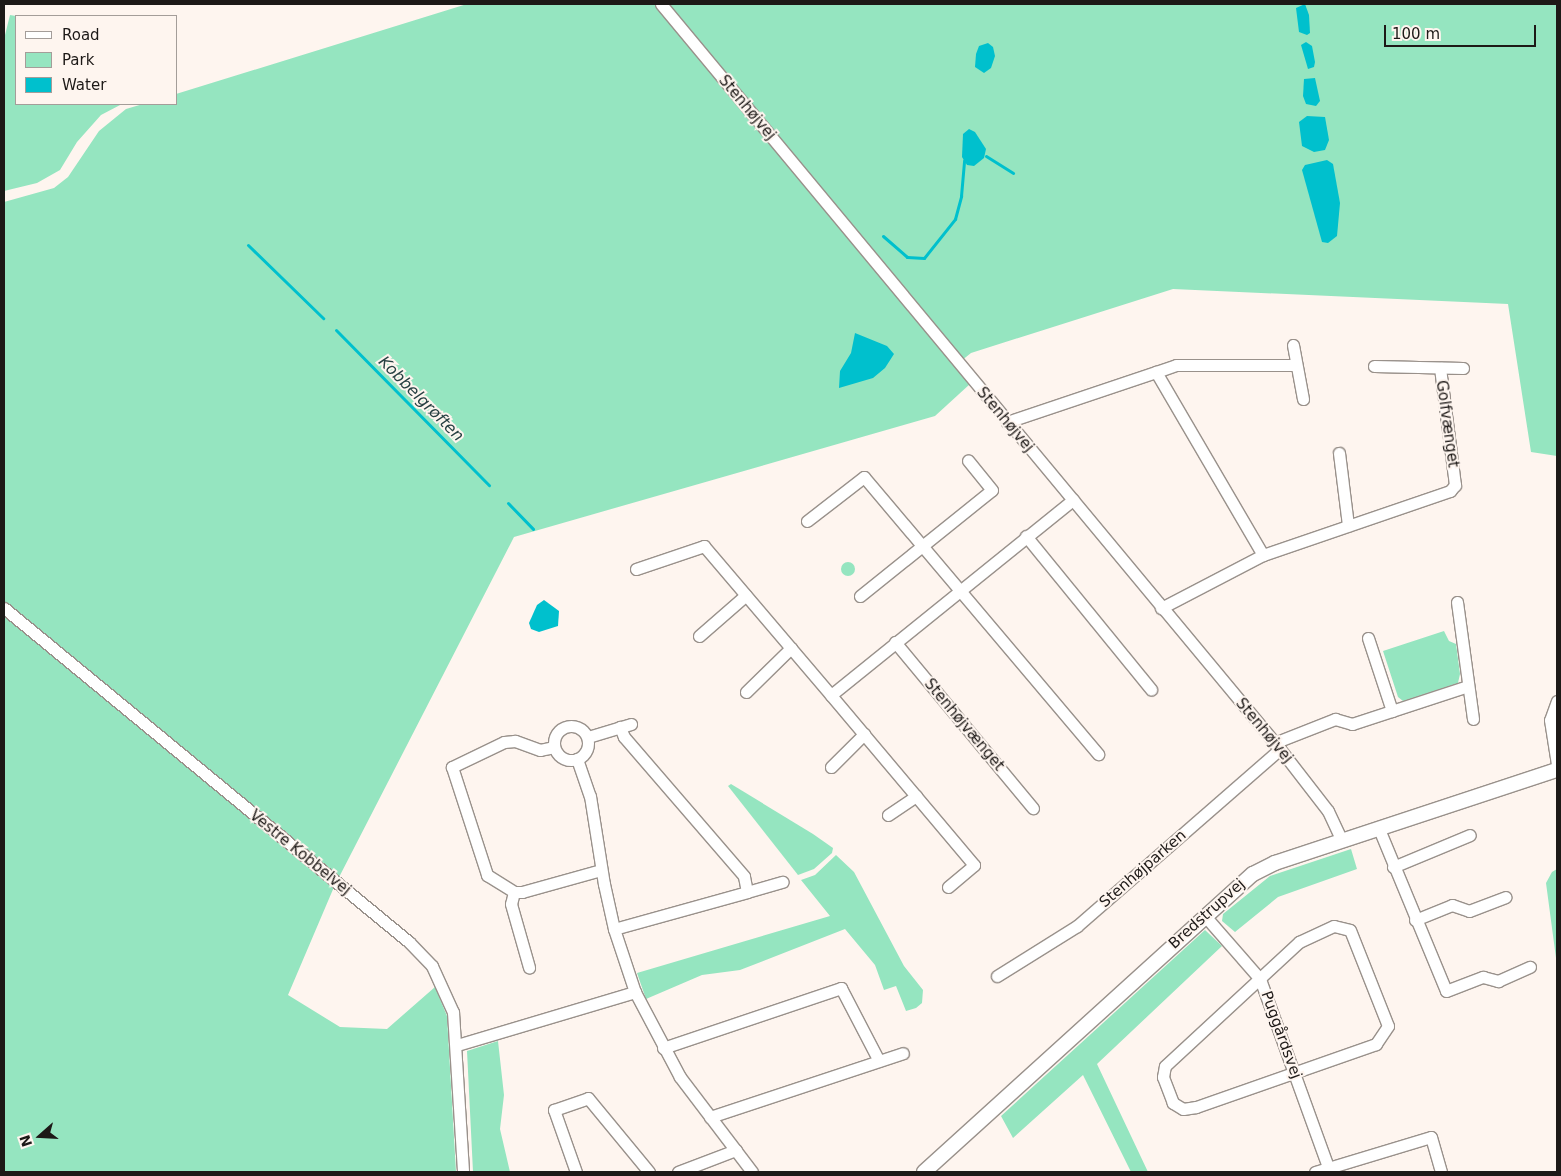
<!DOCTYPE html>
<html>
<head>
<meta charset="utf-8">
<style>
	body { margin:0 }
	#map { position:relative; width:1561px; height:1176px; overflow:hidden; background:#fef5ef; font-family:"DejaVu Sans",sans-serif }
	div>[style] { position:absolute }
	.green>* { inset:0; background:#95e5c0 }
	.round { border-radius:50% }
	.water>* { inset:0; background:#00c0cd }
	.stream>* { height:3px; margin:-1.5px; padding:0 1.5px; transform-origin:1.5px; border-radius:1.5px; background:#00c0cd }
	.roads { filter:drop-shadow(1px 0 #99918b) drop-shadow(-1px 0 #99918b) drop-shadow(0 1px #99918b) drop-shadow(0 -1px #99918b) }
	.minor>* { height:11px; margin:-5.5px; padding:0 5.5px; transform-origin:5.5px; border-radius:5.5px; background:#fff }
	.minor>.ring { margin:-5.5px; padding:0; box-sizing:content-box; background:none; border:11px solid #fff; border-radius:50% }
	.tertiary>* { height:14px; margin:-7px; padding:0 7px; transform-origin:7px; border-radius:7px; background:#fff }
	span { translate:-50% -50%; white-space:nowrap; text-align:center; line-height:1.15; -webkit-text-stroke:4px #fef5ef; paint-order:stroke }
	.street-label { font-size:15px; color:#1d1917 }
	.water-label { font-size:16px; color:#284143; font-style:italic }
	.frame { position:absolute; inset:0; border:5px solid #1d1917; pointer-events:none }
	.legend { position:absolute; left:15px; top:15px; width:162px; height:90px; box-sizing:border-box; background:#fef5ef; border:1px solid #a49d99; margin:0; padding:6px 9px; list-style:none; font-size:15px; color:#1d1917 }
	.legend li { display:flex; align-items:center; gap:10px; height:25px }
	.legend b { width:25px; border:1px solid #a49d99 }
	.north { position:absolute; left:15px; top:1111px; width:50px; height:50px; -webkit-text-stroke:4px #fef5ef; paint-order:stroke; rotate:251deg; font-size:14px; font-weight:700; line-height:20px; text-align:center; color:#1d1917 }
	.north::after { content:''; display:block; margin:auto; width:18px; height:22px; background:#1d1917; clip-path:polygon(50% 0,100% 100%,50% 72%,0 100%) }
	.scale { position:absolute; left:1384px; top:25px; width:152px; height:22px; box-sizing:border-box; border:2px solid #1d1917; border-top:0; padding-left:6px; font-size:15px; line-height:18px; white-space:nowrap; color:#1d1917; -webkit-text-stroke:4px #fef5ef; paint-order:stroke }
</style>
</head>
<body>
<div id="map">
	<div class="green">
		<i style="clip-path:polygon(467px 4px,1557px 4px,1557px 456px,1531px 452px,1508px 304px,1173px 289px,971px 353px,956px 365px,970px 384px,935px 416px,514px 537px,334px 887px,288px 995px,340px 1027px,387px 1029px,435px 987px,447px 1016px,456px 1172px,4px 1172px,4px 202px,54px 188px,68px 177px,99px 131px,126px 109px,143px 104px,176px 104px,176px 94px)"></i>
		<i style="clip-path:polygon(10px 15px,16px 16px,16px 104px,122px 104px,101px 115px,77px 142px,60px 170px,37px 183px,4px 191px,4px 39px)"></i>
		<i class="round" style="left:841px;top:562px;width:14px;height:14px"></i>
		<i style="clip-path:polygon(1444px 631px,1449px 641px,1456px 644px,1460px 674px,1458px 683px,1403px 701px,1398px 697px,1383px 651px)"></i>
		<i style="clip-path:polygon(731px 784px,813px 834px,833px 848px,832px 853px,814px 869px,798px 875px,728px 786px)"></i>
		<i style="clip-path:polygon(1351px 849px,1357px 869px,1278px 897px,1235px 932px,1222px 921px,1223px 914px,1270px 876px)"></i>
		<i style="clip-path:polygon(836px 855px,854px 872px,904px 966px,923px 990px,922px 1003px,916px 1008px,906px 1011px,896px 986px,884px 990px,875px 965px,845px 929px,740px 970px,702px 975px,646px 999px,637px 973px,830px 916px,801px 880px,815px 875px)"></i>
		<i style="clip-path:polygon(1557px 869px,1557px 1024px,1556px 958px,1546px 883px,1552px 872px)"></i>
		<i style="clip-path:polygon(1205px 930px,1222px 946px,1097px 1064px,1148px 1172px,1131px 1172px,1083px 1075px,1013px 1138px,1001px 1116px)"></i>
		<i style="clip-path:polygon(498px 1041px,504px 1095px,500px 1129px,510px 1172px,473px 1172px,467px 1051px)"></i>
	</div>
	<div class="water">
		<i style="clip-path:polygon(1305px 4px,1309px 15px,1310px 33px,1307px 35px,1299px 32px,1296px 8px)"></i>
		<i style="clip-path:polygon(1306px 42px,1312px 46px,1315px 62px,1314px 67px,1308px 69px,1301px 45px)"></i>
		<i style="clip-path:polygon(988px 43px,993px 47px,995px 56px,991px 68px,984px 73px,975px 67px,976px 54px,979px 46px)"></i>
		<i style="clip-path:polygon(1315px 78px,1320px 101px,1316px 106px,1306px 104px,1303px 96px,1304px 79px)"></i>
		<i style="clip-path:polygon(1307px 116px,1325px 117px,1329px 140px,1325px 150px,1314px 152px,1302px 146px,1299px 122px)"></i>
		<i style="clip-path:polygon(969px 129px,975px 132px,986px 149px,984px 158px,974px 166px,967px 165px,962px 157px,963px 134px)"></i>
		<i style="clip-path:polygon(1327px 160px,1333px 164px,1340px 203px,1337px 236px,1328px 243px,1322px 242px,1302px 170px,1305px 165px)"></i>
		<i style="clip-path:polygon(855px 333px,887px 346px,894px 354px,885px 368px,873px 378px,839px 388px,840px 371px,851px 353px)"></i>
		<i style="clip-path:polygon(544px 600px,559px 611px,558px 626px,539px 632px,531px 629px,529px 623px,537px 605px)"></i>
	</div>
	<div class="stream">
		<i style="left:986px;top:156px;width:32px;rotate:32deg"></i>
		<i style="left:883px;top:236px;width:32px;rotate:41deg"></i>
		<i style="left:907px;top:257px;width:17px;rotate:3deg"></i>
		<i style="left:924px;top:258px;width:50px;rotate:-51.5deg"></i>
		<i style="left:955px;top:219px;width:24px;rotate:-75deg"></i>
		<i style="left:961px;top:196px;width:36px;rotate:-85deg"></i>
		<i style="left:248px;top:245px;width:105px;rotate:44.2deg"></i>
		<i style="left:336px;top:330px;width:218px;rotate:45.4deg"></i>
		<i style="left:508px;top:503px;width:36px;rotate:46deg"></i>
	</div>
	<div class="roads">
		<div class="minor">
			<i style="left:661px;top:4px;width:969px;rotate:50.28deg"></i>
			<i style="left:1280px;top:749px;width:78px;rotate:52.3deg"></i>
			<i style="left:1328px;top:811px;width:33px;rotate:65deg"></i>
			<i style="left:1293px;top:345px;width:55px;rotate:79.5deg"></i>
			<i style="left:1374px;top:366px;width:89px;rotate:1.3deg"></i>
			<i style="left:1156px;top:372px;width:21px;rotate:-19deg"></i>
			<i style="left:1176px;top:365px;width:120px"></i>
			<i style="left:1007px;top:422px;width:157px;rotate:-18.6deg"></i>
			<i style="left:1156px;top:372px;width:212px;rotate:59.7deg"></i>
			<i style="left:1339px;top:453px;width:73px;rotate:82.9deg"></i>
			<i style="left:807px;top:521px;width:72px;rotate:-37.7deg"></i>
			<i style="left:864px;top:477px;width:363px;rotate:49.8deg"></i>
			<i style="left:1026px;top:536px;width:198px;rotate:50.8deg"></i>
			<i style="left:636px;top:569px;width:72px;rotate:-18.7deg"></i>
			<i style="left:704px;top:546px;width:196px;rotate:49.6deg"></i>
			<i style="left:860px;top:596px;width:169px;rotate:-38.8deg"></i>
			<i style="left:992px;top:490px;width:38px;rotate:-129deg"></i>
			<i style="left:1457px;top:602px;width:118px;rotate:82.2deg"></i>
			<i style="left:4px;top:608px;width:525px;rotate:39.51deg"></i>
			<i style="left:409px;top:942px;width:33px;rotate:46deg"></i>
			<i style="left:432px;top:966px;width:51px;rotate:65.5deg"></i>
			<i style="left:453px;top:1012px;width:160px;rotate:86.4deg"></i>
			<i style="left:1161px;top:608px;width:115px;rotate:-27.5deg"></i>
			<i style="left:1263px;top:555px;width:198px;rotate:-18.9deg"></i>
			<i style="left:1450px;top:491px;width:8px;rotate:-50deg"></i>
			<i style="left:1455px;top:485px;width:118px;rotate:-97.3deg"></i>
			<i style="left:699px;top:636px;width:62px;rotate:-41.1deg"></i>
			<i style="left:1368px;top:638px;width:77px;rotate:71.8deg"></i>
			<i style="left:895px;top:642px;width:216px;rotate:50.3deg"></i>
			<i style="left:746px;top:692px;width:63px;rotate:-44.4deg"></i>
			<i style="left:1557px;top:701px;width:20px;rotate:110deg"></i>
			<i style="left:1550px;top:720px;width:45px;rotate:81deg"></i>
			<i class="ring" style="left:554px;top:726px;width:23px;height:23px"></i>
			<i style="left:588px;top:737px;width:45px;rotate:-16.8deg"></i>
			<i style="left:1274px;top:743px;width:66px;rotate:-21.5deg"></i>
			<i style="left:1335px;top:719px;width:18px;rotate:16deg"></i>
			<i style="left:1352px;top:724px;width:122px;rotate:-18.1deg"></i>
			<i style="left:554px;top:747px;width:14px;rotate:168deg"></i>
			<i style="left:540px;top:750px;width:27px;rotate:-160deg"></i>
			<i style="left:515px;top:741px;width:11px;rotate:175deg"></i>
			<i style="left:504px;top:742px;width:58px;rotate:154.3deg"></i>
			<i style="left:452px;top:767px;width:114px;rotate:72deg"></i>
			<i style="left:487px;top:875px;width:32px;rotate:32deg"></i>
			<i style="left:514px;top:892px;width:8px"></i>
			<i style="left:522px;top:892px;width:82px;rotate:-15.6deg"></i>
			<i style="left:577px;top:759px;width:39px;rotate:71deg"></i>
			<i style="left:590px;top:796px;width:89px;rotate:81deg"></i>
			<i style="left:604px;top:884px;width:46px;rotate:77.5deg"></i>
			<i style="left:614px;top:929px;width:66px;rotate:71.6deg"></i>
			<i style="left:635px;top:992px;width:96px;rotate:62.1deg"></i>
			<i style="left:680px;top:1077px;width:119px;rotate:52.8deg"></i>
			<i style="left:831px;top:767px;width:47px;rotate:-45deg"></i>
			<i style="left:888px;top:815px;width:34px;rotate:-34deg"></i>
			<i style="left:1379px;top:829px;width:175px;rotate:67.5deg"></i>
			<i style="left:1446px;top:991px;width:40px;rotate:-21deg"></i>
			<i style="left:1483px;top:977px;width:16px;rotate:15deg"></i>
			<i style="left:1498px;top:981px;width:35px;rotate:-24deg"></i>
			<i style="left:1393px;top:867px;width:83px;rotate:-22.6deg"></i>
			<i style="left:948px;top:887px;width:34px;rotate:-40deg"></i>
			<i style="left:974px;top:865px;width:222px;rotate:-130.1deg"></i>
			<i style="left:831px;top:695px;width:311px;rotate:-38.9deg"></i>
			<i style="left:514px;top:892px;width:12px;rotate:104deg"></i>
			<i style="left:511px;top:904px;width:66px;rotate:74.1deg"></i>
			<i style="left:747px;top:892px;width:37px;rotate:-16deg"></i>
			<i style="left:1205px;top:916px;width:84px;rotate:48.9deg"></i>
			<i style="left:1260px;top:979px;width:205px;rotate:70.1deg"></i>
			<i style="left:1415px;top:920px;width:40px;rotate:-22deg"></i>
			<i style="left:1452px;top:905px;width:18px;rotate:19deg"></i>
			<i style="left:1469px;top:911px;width:39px;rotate:-21deg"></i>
			<i style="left:1334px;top:926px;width:16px;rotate:14deg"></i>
			<i style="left:1350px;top:930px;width:103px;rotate:68.4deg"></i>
			<i style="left:1388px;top:1026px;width:22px;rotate:124deg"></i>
			<i style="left:1376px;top:1044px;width:191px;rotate:160.7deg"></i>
			<i style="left:1196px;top:1107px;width:13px;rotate:171deg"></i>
			<i style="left:1183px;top:1109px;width:12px;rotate:-149deg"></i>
			<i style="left:1173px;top:1103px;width:28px;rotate:-111deg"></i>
			<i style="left:1163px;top:1077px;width:11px;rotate:-80deg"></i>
			<i style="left:1165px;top:1066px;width:183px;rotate:-42.8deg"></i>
			<i style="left:1299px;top:942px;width:38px;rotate:-25deg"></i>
			<i style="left:614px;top:929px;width:138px;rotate:-15.5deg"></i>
			<i style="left:747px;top:892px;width:16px;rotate:-101deg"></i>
			<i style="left:744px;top:876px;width:184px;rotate:-130.8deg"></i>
			<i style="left:624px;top:737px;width:11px;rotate:-112deg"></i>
			<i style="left:997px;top:976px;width:94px;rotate:-32deg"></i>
			<i style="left:1077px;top:926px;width:269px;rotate:-41.1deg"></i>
			<i style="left:457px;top:1045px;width:186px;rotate:-16.6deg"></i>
			<i style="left:663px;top:1048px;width:188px;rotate:-18.6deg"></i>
			<i style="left:841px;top:988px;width:82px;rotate:62.5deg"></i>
			<i style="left:710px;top:1117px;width:203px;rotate:-18.3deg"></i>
			<i style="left:576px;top:1172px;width:66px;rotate:-109.5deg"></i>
			<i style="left:554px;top:1110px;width:36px;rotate:-19deg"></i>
			<i style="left:588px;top:1098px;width:96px;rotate:50.5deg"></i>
			<i style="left:678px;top:1172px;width:62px;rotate:-20.8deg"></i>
			<i style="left:1315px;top:1172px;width:121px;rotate:-16.8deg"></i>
			<i style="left:1431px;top:1137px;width:36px;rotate:74deg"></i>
		</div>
		<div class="tertiary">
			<i style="left:924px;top:1172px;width:444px;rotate:-42.2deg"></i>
			<i style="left:1253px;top:874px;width:25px;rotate:-27deg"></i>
			<i style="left:1275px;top:863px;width:297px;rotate:-18.3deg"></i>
		</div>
	</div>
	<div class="street-label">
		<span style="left:747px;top:108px;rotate:50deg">Stenhøjvej</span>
		<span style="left:1005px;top:420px;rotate:50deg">Stenhøjvej</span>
		<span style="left:1447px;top:424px;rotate:82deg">Golfvænget</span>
		<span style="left:964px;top:725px;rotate:50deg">Stenhøjvænget</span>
		<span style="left:1264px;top:731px;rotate:50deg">Stenhøjvej</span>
		<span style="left:300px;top:853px;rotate:39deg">Vestre Kobbelvej</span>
		<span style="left:1143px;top:869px;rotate:-41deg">Stenhøjparken</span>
		<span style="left:1207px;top:914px;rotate:-42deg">Bredstrupvej</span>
		<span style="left:1281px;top:1035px;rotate:70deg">Puggårdsvej</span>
	</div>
	<div class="water-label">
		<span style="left:421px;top:399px;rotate:45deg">Kobbelgrøften</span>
	</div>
	<div class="frame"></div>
	<ul class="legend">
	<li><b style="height:6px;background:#fff"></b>Road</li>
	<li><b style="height:14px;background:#95e5c0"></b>Park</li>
	<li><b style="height:14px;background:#00c0cd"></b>Water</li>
	</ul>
	<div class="north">N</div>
	<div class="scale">100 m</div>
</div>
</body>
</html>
